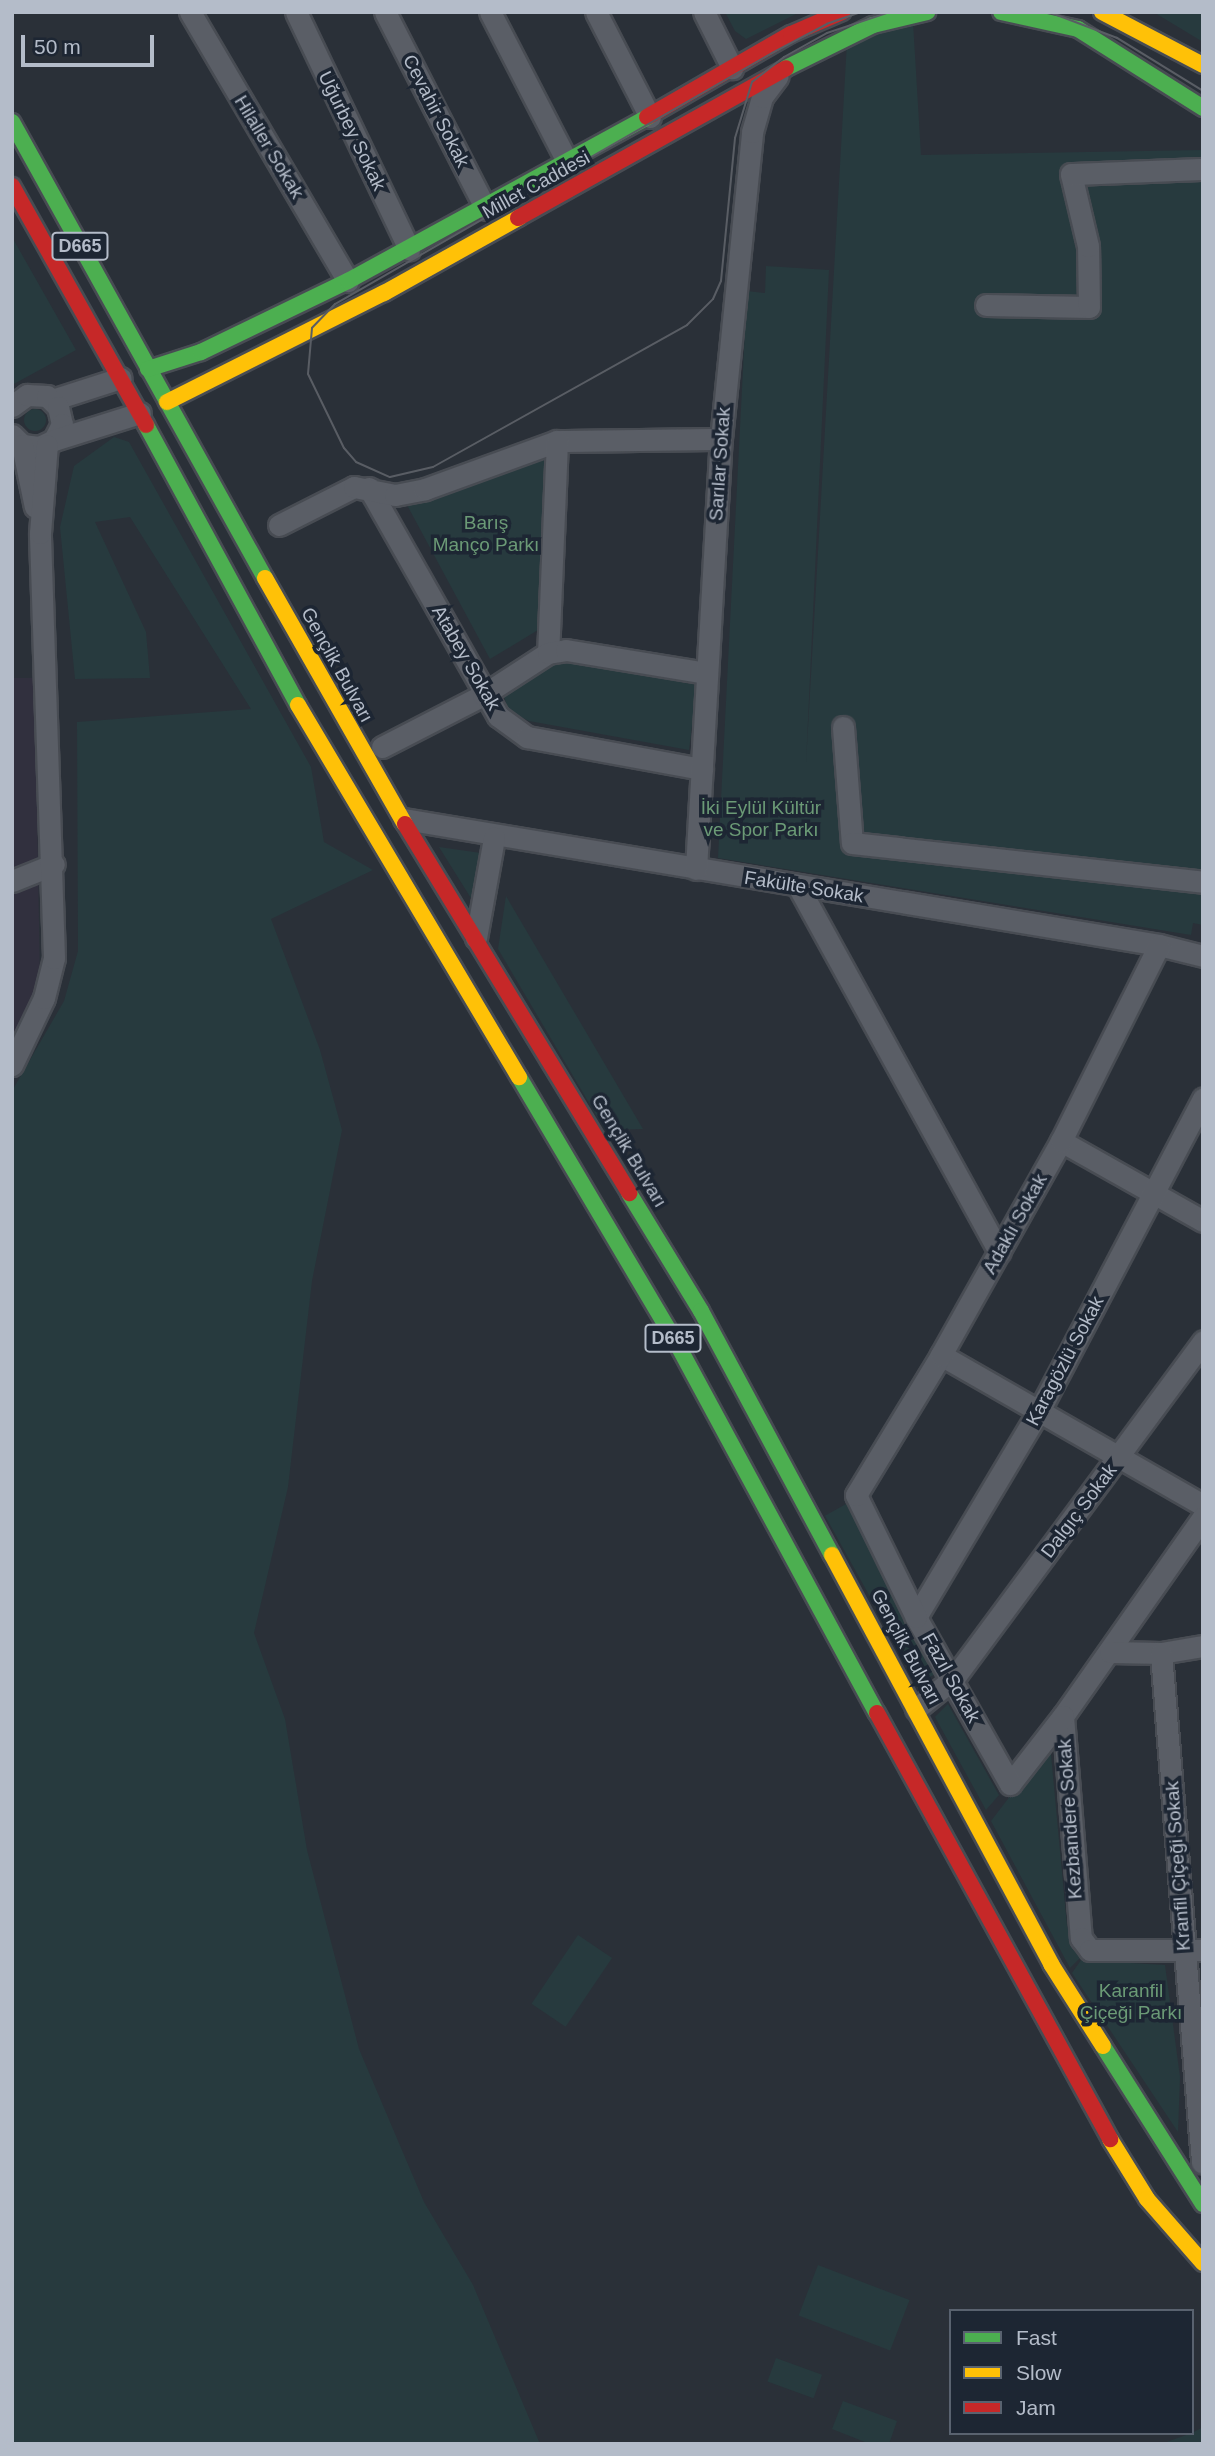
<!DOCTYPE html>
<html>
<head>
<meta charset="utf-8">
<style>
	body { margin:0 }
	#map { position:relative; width:1215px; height:2456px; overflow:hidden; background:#2a3038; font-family:Arial,sans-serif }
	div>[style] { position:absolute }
	.medical>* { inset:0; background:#31303e }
	.green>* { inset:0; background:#273a3e; transform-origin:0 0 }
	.round { border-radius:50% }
	.roads { filter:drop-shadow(2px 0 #484c53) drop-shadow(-2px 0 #484c53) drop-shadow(0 2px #484c53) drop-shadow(0 -2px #484c53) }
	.street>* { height:21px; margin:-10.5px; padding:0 10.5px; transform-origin:10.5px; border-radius:10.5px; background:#5a5e66 }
	.fast>* { height:16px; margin:-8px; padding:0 8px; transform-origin:8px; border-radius:8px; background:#4caf50 }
	.slow>* { height:16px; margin:-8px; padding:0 8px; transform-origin:8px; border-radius:8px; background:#ffc107 }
	.jam>* { height:16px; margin:-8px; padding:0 8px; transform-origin:8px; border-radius:8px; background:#c62828 }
	.tram>* { height:2px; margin:-1px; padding:0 1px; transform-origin:1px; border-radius:1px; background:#595d64 }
	span { translate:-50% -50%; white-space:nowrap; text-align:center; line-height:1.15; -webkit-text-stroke:7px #1d2633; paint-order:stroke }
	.shield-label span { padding:2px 5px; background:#1d2633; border:2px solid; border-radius:5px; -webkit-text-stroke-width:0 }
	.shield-label { font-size:18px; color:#b4bcc9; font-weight:700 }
	.street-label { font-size:19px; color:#b4bcc9 }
	.park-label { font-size:19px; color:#6b9a76 }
	.frame { position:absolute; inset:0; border:14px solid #b4bcc9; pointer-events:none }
	.legend { position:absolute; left:949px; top:2309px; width:245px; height:126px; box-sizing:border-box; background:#1d2633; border:2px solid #59626f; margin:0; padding:9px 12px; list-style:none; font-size:21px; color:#b4bcc9 }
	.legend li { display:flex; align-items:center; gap:14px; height:35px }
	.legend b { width:35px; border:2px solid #59626f }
	.scale { position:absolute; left:21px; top:35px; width:133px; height:32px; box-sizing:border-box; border:4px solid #b4bcc9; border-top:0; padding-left:9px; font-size:21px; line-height:24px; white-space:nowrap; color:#b4bcc9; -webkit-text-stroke:5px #1d2633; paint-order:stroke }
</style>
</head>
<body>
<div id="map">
	<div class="medical">
		<i style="clip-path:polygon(12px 678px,35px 678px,40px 983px,12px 1042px)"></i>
	</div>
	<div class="green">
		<i style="clip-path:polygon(725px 12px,800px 12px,746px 39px,735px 31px)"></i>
		<i style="clip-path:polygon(1153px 12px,1203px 12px,1203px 42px,1155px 13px)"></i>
		<i style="clip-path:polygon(913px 22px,921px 155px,1203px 150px,1203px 925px,1193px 923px,1191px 935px,718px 858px,747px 291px,765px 293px,766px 266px,829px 270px,806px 763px,847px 42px)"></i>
		<i style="clip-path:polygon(12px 237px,76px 350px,12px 385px)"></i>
		<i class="round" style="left:24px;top:409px;width:22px;height:22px"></i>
		<i style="clip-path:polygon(114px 437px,129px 442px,311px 767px,324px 842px,373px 870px,271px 919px,320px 1050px,342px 1130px,312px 1281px,288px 1487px,254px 1633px,285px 1719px,307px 1850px,359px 2049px,424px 2202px,473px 2285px,540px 2444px,12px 2444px,12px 1091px,64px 1001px,78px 951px,77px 722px,251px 709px,130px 517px,95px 522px,146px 632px,150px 678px,75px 679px,60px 527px,74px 466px)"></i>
		<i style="clip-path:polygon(547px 450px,538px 630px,490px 659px,407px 505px)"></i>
		<i style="clip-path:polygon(567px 661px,697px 685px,689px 750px,529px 721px,509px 711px,504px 697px,548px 664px)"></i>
		<i style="clip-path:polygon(439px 847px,481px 853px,474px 903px)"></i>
		<i style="clip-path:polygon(506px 896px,643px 1129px,605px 1130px,498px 949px)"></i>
		<i style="left:846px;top:1504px;width:192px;height:24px;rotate:61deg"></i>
		<i style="clip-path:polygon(948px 1704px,999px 1795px,986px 1810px,935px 1717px)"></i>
		<i style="clip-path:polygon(1050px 1744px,1067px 1926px,1080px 1958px,1070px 1968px,991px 1821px)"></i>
		<i style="left:578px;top:1935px;width:41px;height:83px;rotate:34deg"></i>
		<i style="clip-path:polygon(1081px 1960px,1165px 1965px,1180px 2077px,1178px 2132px,1072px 1973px)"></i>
		<i style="left:818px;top:2265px;width:98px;height:54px;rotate:21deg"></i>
		<i style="left:776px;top:2358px;width:49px;height:25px;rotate:20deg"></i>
		<i style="clip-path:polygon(843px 2401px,897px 2421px,889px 2444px,870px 2444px,832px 2429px)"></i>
		<i style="clip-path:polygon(1203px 2427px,1203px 2444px,1161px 2444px,1192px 2433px)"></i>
	</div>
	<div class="roads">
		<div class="street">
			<i style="left:190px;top:12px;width:312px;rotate:59.6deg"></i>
			<i style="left:296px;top:12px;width:263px;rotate:64.5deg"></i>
			<i style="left:385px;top:12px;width:221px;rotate:62.9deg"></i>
			<i style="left:490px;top:12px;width:170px;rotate:62.7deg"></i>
			<i style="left:596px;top:12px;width:118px;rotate:62.8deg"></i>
			<i style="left:704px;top:12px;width:63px;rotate:63.4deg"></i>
			<i style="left:986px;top:305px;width:103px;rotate:1.1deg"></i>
			<i style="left:1089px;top:307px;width:61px;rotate:-90.9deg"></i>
			<i style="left:1088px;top:246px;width:74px;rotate:-103.3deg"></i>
			<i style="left:1071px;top:174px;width:132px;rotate:-2.2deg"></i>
			<i style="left:52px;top:400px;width:72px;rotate:-17.7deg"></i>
			<i style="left:12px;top:406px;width:19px;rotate:-36deg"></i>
			<i style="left:27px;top:395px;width:20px;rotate:3deg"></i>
			<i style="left:47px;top:396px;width:16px;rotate:45deg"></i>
			<i style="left:58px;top:407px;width:17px;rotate:77deg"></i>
			<i style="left:62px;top:424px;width:18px;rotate:117deg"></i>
			<i style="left:54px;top:440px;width:17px;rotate:155deg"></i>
			<i style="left:39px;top:447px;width:17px;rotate:-173deg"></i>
			<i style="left:22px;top:445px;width:14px;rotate:-135deg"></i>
			<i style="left:54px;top:440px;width:90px;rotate:-17.4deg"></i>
			<i style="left:557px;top:441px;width:164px;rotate:-0.7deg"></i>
			<i style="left:22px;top:445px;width:63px;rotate:78.2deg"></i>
			<i style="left:369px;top:488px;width:262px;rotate:60.5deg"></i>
			<i style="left:498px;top:716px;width:36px;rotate:36deg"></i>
			<i style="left:527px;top:737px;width:178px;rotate:10.4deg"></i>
			<i style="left:279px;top:525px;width:84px;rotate:-26.9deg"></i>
			<i style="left:354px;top:487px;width:42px;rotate:11deg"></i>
			<i style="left:395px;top:495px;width:31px;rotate:-11deg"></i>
			<i style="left:425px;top:489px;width:140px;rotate:-20deg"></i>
			<i style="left:557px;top:441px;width:212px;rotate:92.4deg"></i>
			<i style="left:843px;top:727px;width:116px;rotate:85.6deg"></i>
			<i style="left:852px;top:843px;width:353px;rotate:6.3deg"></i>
			<i style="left:382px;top:747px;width:114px;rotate:-27.2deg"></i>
			<i style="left:483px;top:695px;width:77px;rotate:-32.9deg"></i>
			<i style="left:548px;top:653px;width:18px;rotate:-9deg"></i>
			<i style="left:566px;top:650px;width:143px;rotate:9.3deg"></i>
			<i style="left:404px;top:819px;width:765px;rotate:9.47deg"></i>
			<i style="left:1159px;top:945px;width:45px;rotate:14deg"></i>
			<i style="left:696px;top:869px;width:431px;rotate:-86.7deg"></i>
			<i style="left:721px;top:439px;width:309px;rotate:-84.2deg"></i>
			<i style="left:752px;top:132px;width:36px;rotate:-74deg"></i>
			<i style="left:762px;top:97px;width:26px;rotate:-53deg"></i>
			<i style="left:12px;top:881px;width:45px;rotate:-22deg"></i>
			<i style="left:798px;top:886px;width:418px;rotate:61.2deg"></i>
			<i style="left:476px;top:938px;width:102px;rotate:-79.8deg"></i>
			<i style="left:12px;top:1065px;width:74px;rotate:-64.5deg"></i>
			<i style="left:44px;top:998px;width:41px;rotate:-76deg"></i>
			<i style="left:54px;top:958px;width:425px;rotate:-91.9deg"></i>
			<i style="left:40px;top:533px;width:88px;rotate:-85.5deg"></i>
			<i style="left:1061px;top:1141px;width:163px;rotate:29.4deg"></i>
			<i style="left:941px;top:1355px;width:302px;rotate:29.8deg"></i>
			<i style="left:1203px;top:1517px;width:243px;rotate:125.1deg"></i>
			<i style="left:1063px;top:1716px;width:223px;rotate:85.4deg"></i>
			<i style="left:1081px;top:1938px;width:15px;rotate:53deg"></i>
			<i style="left:1090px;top:1950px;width:113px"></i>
			<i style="left:916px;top:1617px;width:240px;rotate:-59.2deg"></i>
			<i style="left:1039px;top:1411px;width:353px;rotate:-62.3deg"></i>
			<i style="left:1110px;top:1652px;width:51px;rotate:1.1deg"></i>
			<i style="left:1161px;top:1653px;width:43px;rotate:-9.5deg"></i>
			<i style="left:1161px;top:1653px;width:511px;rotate:85.39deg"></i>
			<i style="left:916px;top:1709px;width:49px;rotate:-39.2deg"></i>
			<i style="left:954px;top:1678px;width:419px;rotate:-53.5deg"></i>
			<i style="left:1063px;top:1716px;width:86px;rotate:127.9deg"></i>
			<i style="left:1010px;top:1784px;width:192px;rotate:-119.4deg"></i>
			<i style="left:916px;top:1617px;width:136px;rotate:-116.2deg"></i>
			<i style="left:856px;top:1495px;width:164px;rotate:-58.7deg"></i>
			<i style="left:941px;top:1355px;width:245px;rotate:-60.7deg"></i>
			<i style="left:1061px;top:1141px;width:219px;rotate:-63.4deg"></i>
		</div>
		<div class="fast">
			<i style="left:1001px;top:12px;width:79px;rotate:12.4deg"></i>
			<i style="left:1078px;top:29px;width:148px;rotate:32.3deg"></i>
			<i style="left:786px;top:68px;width:97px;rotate:-26.3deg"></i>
			<i style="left:873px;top:25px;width:56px;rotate:-13.5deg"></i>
			<i style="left:12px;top:122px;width:521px;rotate:60.98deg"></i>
			<i style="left:148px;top:369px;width:56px;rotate:-17.8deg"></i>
			<i style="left:201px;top:352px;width:163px;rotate:-25.8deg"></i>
			<i style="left:348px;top:281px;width:341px;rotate:-28.7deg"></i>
			<i style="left:146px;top:425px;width:319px;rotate:61.5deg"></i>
			<i style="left:519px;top:1077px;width:308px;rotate:59.4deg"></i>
			<i style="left:676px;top:1342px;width:422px;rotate:61.6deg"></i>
			<i style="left:629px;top:1193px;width:138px;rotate:58.6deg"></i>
			<i style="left:701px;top:1311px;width:277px;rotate:61.8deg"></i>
			<i style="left:1103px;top:2046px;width:187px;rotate:57.7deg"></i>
		</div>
		<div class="slow">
			<i style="left:1102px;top:12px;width:114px;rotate:27.7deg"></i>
			<i style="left:167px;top:402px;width:243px;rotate:-26.7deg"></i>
			<i style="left:384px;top:293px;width:154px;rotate:-29.2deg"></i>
			<i style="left:265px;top:578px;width:283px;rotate:60.4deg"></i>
			<i style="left:298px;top:705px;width:433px;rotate:59.3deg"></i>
			<i style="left:832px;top:1555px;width:464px;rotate:61.8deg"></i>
			<i style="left:1051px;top:1964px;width:97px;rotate:57.6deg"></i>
			<i style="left:1110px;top:2139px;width:70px;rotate:58.3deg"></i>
			<i style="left:1147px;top:2199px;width:85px;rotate:48.8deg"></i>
		</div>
		<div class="jam">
			<i style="left:647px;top:117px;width:166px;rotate:-30deg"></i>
			<i style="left:791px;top:34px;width:56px;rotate:-23.3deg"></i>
			<i style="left:12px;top:186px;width:274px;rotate:60.7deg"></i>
			<i style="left:518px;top:218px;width:307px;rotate:-29.2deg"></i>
			<i style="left:405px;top:824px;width:432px;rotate:58.7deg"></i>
			<i style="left:877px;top:1713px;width:486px;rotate:61.3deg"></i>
		</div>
	</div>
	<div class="tram">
		<i style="left:861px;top:12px;width:36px;rotate:161deg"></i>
		<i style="left:827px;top:24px;width:62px;rotate:152.2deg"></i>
		<i style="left:772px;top:53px;width:504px;rotate:150.13deg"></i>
		<i style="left:335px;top:304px;width:33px;rotate:134deg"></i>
		<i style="left:312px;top:328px;width:46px;rotate:95deg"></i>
		<i style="left:308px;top:374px;width:82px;rotate:64.1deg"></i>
		<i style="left:344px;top:448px;width:18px;rotate:49deg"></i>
		<i style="left:356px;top:462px;width:37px;rotate:24deg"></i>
		<i style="left:390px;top:477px;width:44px;rotate:-13.1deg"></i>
		<i style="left:433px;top:467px;width:291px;rotate:-29.2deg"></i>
		<i style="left:687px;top:325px;width:37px;rotate:-45deg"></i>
		<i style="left:713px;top:299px;width:20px;rotate:-66deg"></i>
		<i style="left:721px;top:281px;width:144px;rotate:-84.4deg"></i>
		<i style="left:735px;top:138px;width:59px;rotate:-73.1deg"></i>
		<i style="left:752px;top:82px;width:41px;rotate:-38deg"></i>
		<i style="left:784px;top:57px;width:49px;rotate:-29.2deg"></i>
		<i style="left:827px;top:33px;width:66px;rotate:-18.4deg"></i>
		<i style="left:1049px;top:12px;width:73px;rotate:20.9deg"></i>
		<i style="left:1117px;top:38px;width:101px;rotate:31.6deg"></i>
	</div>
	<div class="shield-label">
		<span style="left:80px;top:246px">D665</span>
		<span style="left:673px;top:1338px">D665</span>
	</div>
	<div class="street-label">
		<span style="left:436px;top:111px;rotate:63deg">Cevahir Sokak</span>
		<span style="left:352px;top:131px;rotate:64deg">Uğurbey Sokak</span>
		<span style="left:269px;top:147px;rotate:59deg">Hilaller Sokak</span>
		<span style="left:536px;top:185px;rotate:-29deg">Millet Caddesi</span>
		<span style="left:720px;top:464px;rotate:-86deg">Sarılar Sokak</span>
		<span style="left:466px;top:658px;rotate:60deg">Atabey Sokak</span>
		<span style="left:337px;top:665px;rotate:61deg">Gençlik Bulvarı</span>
		<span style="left:804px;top:887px;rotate:9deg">Fakülte Sokak</span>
		<span style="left:629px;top:1151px;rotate:59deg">Gençlik Bulvarı</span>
		<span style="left:1015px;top:1224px;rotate:-61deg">Adaklı Sokak</span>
		<span style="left:1065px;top:1361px;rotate:-62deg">Karagözlü Sokak</span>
		<span style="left:1079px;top:1511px;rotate:-53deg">Dalgıç Sokak</span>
		<span style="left:906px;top:1647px;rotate:62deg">Gençlik Bulvarı</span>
		<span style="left:951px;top:1678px;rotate:61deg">Fazıl Sokak</span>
		<span style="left:1070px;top:1819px;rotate:-94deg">Kezbandere Sokak</span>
		<span style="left:1178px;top:1866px;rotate:-94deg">Kranfil Çiçeği Sokak</span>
	</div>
	<div class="park-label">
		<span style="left:486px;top:534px">Barış<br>Manço Parkı</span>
		<span style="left:761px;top:819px">İki Eylül Kültür<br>ve Spor Parkı</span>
		<span style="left:1131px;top:2002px">Karanfil<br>Çiçeği Parkı</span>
	</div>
	<div class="frame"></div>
	<ul class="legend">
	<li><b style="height:9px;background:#4caf50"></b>Fast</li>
	<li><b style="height:9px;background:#ffc107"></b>Slow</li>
	<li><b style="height:9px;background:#c62828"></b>Jam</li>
	</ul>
	<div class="scale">50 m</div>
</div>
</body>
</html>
